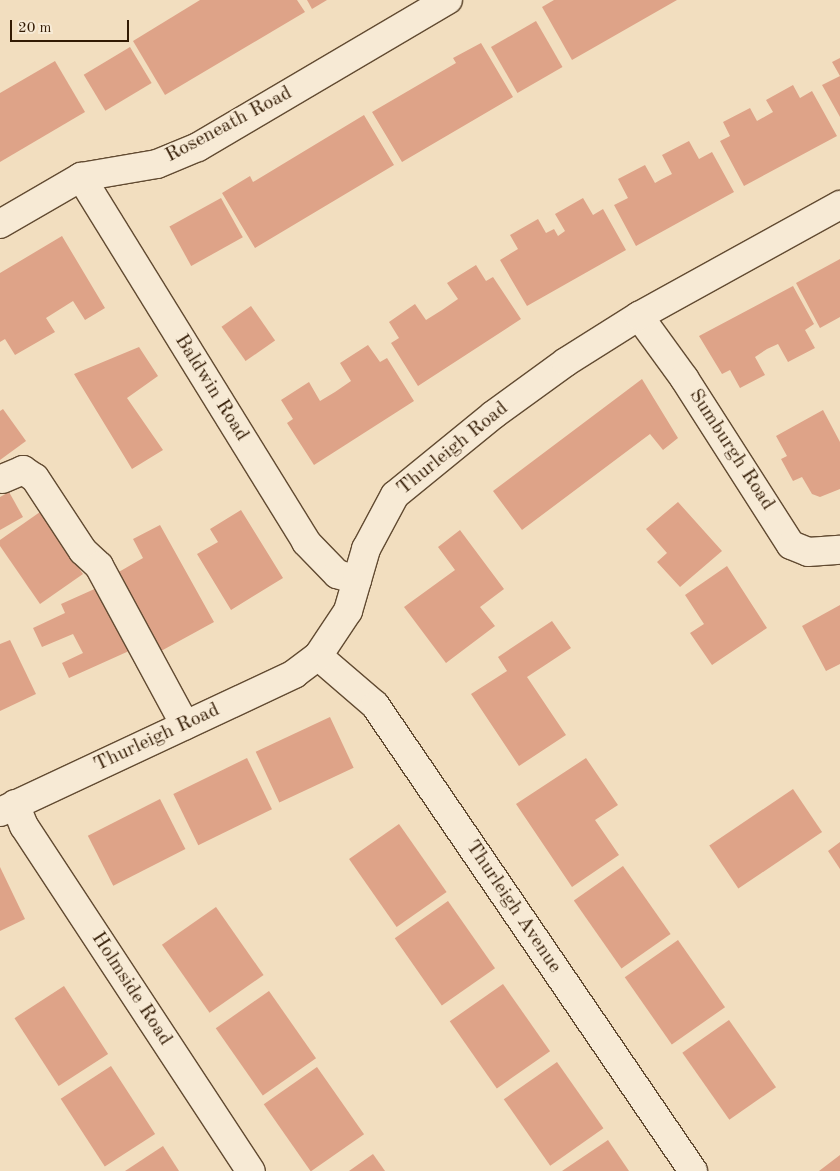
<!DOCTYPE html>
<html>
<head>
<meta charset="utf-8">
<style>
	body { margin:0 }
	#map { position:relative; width:840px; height:1171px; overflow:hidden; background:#f2debf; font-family:"Old Standard TT",serif }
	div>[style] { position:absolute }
	.building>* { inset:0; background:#dea388; transform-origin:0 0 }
	.roads { filter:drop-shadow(1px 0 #624b32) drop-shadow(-1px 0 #624b32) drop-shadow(0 1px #624b32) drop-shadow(0 -1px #624b32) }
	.minor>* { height:28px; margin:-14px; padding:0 14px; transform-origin:14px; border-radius:14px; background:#f7ead5 }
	span { translate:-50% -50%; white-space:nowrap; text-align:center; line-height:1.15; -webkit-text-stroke:4px #f7ead5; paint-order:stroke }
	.street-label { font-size:20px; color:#321a03 }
	.scale { position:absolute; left:10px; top:20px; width:119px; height:22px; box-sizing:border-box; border:2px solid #321a03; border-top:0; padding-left:6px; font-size:15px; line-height:18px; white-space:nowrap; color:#321a03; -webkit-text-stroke:4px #f7ead5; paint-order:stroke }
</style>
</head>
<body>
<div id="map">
	<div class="building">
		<i style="clip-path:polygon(200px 0,297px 0,305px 12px,165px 95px,133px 41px)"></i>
		<i style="clip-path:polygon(307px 0,327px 0,312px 9px)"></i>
		<i style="clip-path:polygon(554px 0,677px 0,572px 60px,542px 7px)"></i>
		<i style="left:536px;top:21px;width:53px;height:52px;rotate:60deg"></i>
		<i style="clip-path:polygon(481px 43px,513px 97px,402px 162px,372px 112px,456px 63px,453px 58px)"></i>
		<i style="left:130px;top:47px;width:42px;height:54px;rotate:59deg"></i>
		<i style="clip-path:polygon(840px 58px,840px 117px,822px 85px,840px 76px,832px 62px)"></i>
		<i style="clip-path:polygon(55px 61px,85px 112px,0 162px,0 93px)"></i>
		<i style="clip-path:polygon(793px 85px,800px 98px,812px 91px,837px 136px,744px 186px,720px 141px,730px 136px,723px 122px,750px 108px,757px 121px,773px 112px,766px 100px)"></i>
		<i style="clip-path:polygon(364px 115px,394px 165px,255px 248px,222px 193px,250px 176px,253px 182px)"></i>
		<i style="clip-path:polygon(689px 141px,699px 159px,712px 152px,734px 192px,636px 246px,614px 205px,628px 198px,618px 179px,645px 165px,655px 183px,662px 179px,672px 174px,662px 155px)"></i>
		<i style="left:221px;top:198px;width:45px;height:59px;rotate:61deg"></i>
		<i style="clip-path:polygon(583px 198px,593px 215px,603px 209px,626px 250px,527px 306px,500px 260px,518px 249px,510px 235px,538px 219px,546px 233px,554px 229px,558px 236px,565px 231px,555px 214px)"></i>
		<i style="clip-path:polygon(62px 236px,105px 308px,85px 320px,73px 301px,46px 318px,55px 332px,15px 355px,5px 339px,0 342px,0 273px)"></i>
		<i style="clip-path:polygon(840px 259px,840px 317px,820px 328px,796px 283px)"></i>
		<i style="clip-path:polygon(476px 265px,486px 281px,493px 277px,521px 319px,418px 386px,391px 343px,399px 338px,389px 322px,415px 304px,426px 320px,442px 310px,458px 299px,447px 283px)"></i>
		<i style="clip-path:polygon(793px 286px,814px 324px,805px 330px,815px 348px,788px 362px,778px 344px,767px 349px,755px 357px,765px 375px,740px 388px,730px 370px,722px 374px,699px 336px)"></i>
		<i style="left:251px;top:306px;width:42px;height:36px;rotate:55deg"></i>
		<i style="clip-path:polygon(368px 345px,380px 362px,387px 358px,414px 401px,314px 465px,287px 423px,293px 419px,281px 400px,309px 382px,320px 401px,335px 392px,351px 381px,340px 363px)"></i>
		<i style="clip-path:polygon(139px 347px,158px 376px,127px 398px,163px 450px,132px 469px,74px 374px)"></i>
		<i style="clip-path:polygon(642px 379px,678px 438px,663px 450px,650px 434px,522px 530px,493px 491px)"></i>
		<i style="clip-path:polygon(3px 409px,26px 441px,0 460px,0 411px)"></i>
		<i style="clip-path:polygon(823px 410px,840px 442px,840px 489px,820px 497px,812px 494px,802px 477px,793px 481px,781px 459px,787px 456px,776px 436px)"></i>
		<i style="clip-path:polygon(9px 492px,23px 517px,0 530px,0 497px)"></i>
		<i style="clip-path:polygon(678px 502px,722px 551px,680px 587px,657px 562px,667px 553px,646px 529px)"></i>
		<i style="clip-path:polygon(241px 510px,283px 578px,231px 610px,197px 554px,218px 542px,210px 529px)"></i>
		<i style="clip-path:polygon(40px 512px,83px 574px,40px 604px,0 546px,0 540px)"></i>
		<i style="clip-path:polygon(160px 525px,214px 622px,161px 651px,117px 573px,143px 558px,133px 539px)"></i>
		<i style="clip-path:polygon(460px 530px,504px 589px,480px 607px,495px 626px,446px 663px,404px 607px,455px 570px,438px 547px)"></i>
		<i style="clip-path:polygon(727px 566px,767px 628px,712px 665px,690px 633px,704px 624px,685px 595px)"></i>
		<i style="clip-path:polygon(99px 587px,129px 651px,69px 678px,62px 663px,83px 653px,73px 634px,42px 647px,33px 628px,65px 613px,61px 604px)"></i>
		<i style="clip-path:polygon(840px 605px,840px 664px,826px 671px,802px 626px)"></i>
		<i style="clip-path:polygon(552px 621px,571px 648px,527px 677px,566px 735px,519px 766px,471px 694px,507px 671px,498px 657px)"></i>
		<i style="clip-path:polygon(10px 640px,36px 694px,0 711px,0 644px)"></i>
		<i style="left:330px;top:717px;width:56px;height:82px;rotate:65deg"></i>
		<i style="left:247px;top:758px;width:57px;height:82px;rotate:64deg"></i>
		<i style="clip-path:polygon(586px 758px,618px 805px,595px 820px,619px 855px,572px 887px,516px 804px)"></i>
		<i style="left:793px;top:789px;width:52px;height:101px;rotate:56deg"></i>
		<i style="left:160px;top:799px;width:56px;height:81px;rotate:63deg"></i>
		<i style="left:399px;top:824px;width:83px;height:61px;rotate:55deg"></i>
		<i style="clip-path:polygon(840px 842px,840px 869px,828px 851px)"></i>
		<i style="left:623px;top:866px;width:83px;height:60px;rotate:55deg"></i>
		<i style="clip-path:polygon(0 867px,25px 919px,0 931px)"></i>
		<i style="left:448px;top:901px;width:82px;height:65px;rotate:55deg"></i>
		<i style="left:216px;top:907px;width:83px;height:66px;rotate:55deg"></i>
		<i style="left:678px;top:940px;width:82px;height:65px;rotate:55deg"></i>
		<i style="left:503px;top:984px;width:82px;height:65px;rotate:55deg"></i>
		<i style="left:64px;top:986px;width:81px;height:59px;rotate:57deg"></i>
		<i style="left:269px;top:991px;width:82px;height:65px;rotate:55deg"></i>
		<i style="left:729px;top:1020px;width:82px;height:57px;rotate:55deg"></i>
		<i style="left:557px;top:1062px;width:81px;height:65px;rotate:55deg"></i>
		<i style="left:111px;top:1066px;width:81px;height:60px;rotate:57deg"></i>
		<i style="left:317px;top:1067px;width:82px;height:65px;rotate:55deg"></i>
		<i style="clip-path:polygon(608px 1140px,629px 1171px,562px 1171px)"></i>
		<i style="clip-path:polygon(163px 1146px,179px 1171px,125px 1171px)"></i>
		<i style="clip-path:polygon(373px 1154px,385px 1171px,349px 1171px)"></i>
		<i style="clip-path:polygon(840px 1155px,840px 1171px,819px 1171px)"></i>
	</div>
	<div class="roads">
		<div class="minor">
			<i style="left:81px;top:177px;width:429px;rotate:58.3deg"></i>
			<i style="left:306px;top:542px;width:45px;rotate:45.9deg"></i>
			<i style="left:337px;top:574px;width:21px;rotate:17deg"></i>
			<i style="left:0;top:224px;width:94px;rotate:-30.1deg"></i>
			<i style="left:81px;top:177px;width:77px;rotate:-9.7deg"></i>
			<i style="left:157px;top:164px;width:44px;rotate:-22.5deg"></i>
			<i style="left:198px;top:147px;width:290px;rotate:-30.5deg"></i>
			<i style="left:639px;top:316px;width:77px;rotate:54deg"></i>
			<i style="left:684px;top:378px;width:198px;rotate:57.4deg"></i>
			<i style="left:791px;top:545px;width:18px;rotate:22deg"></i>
			<i style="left:808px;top:552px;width:32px;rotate:-4deg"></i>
			<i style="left:2px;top:479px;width:23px;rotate:-23deg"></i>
			<i style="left:23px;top:470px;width:14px;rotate:34deg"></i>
			<i style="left:35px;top:478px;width:87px;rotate:56.7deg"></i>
			<i style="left:83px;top:551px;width:22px;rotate:43deg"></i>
			<i style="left:99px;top:566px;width:181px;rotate:61.6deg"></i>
			<i style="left:318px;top:656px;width:75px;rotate:40.7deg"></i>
			<i style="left:375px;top:705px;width:564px;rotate:55.69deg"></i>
			<i style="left:15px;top:804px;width:24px;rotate:68deg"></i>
			<i style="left:24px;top:826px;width:413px;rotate:56.7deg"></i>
			<i style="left:0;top:812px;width:325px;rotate:-25.1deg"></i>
			<i style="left:294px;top:674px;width:30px;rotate:-37deg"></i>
			<i style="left:318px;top:656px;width:54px;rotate:-56.3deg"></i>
			<i style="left:348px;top:611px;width:65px;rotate:-73.8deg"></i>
			<i style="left:366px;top:549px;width:61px;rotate:-61.8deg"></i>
			<i style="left:395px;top:495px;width:127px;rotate:-39.2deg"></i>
			<i style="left:493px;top:415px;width:90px;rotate:-36deg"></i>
			<i style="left:566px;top:362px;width:86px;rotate:-32.2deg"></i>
			<i style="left:639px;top:316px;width:230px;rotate:-28.9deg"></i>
		</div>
	</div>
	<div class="street-label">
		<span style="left:229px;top:125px;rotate:-28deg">Roseneath Road</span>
		<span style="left:211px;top:388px;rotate:58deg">Baldwin Road</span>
		<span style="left:453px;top:449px;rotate:-39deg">Thurleigh Road</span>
		<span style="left:731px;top:450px;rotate:57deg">Sumburgh Road</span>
		<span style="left:157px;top:738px;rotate:-25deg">Thurleigh Road</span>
		<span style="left:513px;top:907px;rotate:56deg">Thurleigh Avenue</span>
		<span style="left:131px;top:989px;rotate:57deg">Holmside Road</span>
	</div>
	<div class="scale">20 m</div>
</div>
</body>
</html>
